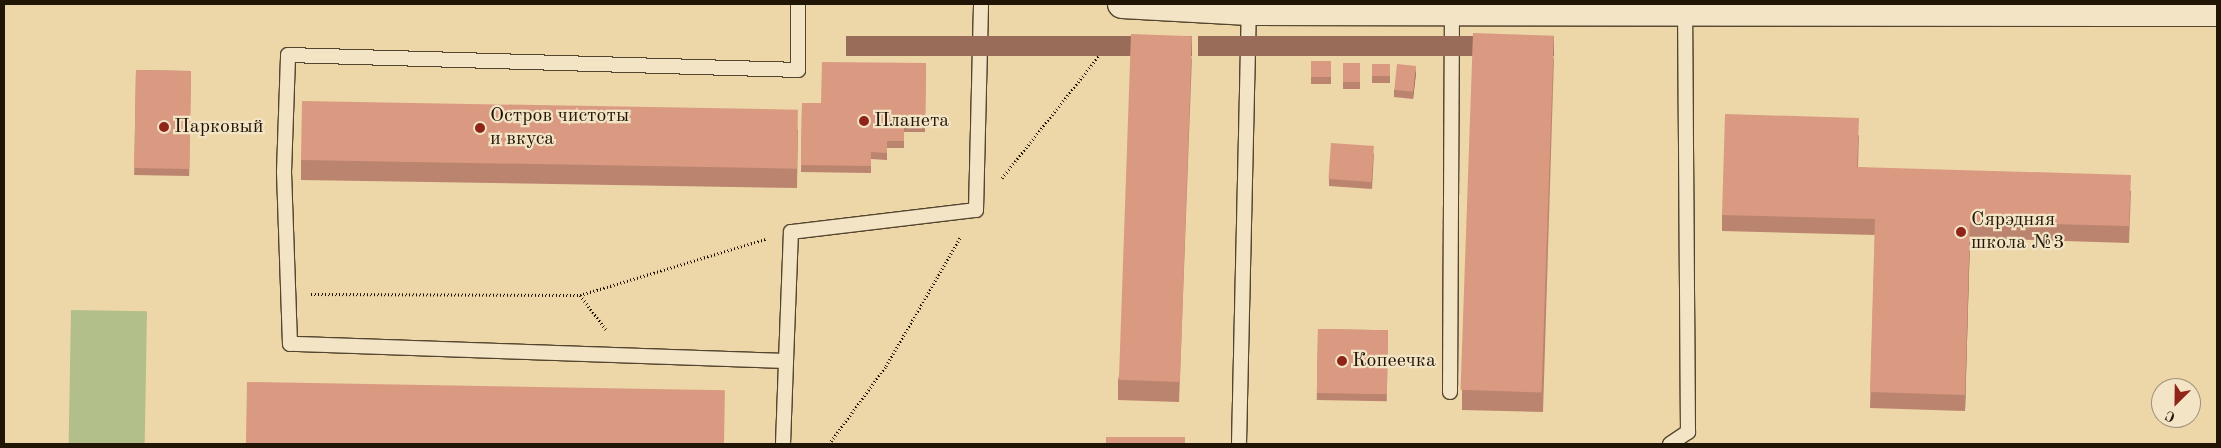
<!DOCTYPE html>
<html>
<head>
<meta charset="utf-8">
<style>
	body { margin:0 }
	#map { position:relative; width:2221px; height:448px; overflow:hidden; background:#edd6a7; font-family:"Old Standard TT",serif }
	div>[style] { position:absolute }
	.green>* { inset:0; background:#b3bf8b; transform-origin:0 0 }
	.path>* { height:3px; margin-top:-1.5px; transform-origin:0; background:repeating-linear-gradient(90deg,#211506 0 1px,transparent 0 3.5px) }
	.roads { filter:drop-shadow(1px 0 #54452e) drop-shadow(-1px 0 #54452e) drop-shadow(0 1px #54452e) drop-shadow(0 -1px #54452e) }
	.lane>* { height:14px; margin:-7px; padding:0 7px; transform-origin:7px; border-radius:7px; background:#f3e4c6 }
	.street>* { height:28px; margin:-14px; padding:0 14px; transform-origin:14px; border-radius:14px; background:#f3e4c6 }
	.wall>* { inset:0; background:#bb846f; transform-origin:0 0 }
	.shaded-wall>* { inset:0; background:#996c5a; transform-origin:0 0 }
	.building>* { inset:0; background:#da9a81; transform-origin:0 0 }
	.dots>* { width:14px; height:14px; translate:-50% -50%; box-sizing:border-box; border:2px solid #f3e4c6; border-radius:50% }
	span { translate:-50% -50%; white-space:nowrap; text-align:center; line-height:1.15; -webkit-text-stroke:4.5px #f3e4c6; paint-order:stroke }
	.poi-label { font-size:20px; color:#211506 }
	.left { translate:0 -50%; text-align:left }
	.frame { position:absolute; inset:0; border:5px solid #211506; pointer-events:none }
	.north { position:absolute; left:2151px; top:378px; width:50px; height:50px; box-sizing:border-box; background:#f3e4c6; border:1px solid #9f9179; border-radius:50%; rotate:203deg; font-size:14px; font-weight:700; line-height:20px; text-align:center; color:#211506 }
	.north::after { content:''; display:block; margin:auto; width:18px; height:22px; background:#8f2418; clip-path:polygon(50% 0,100% 100%,50% 72%,0 100%) }
</style>
</head>
<body>
<div id="map">
	<div class="green">
		<i style="left:71px;top:310px;width:76px;height:134px;rotate:1deg"></i>
	</div>
	<div class="path">
		<i style="left:1002px;top:178px;width:161px;rotate:-51.6deg"></i>
		<i style="left:311px;top:294px;width:269px;rotate:0.2deg"></i>
		<i style="left:580px;top:295px;width:45px;rotate:53.1deg"></i>
		<i style="left:580px;top:295px;width:194px;rotate:-16.8deg"></i>
		<i style="left:829px;top:444px;width:97px;rotate:-53.8deg"></i>
		<i style="left:886px;top:366px;width:150px;rotate:-60deg"></i>
	</div>
	<div class="roads">
		<div class="lane">
			<i style="left:786px;top:361px;width:129px;rotate:-87.8deg"></i>
			<i style="left:791px;top:232px;width:186px;rotate:-6.8deg"></i>
			<i style="left:976px;top:210px;width:206px;rotate:-88.6deg"></i>
			<i style="left:1450px;top:392px;width:381px;rotate:-89.7deg"></i>
			<i style="left:783px;top:444px;width:83px;rotate:-87.9deg"></i>
			<i style="left:786px;top:361px;width:496px;rotate:-178deg"></i>
			<i style="left:290px;top:344px;width:172px;rotate:-92deg"></i>
			<i style="left:284px;top:172px;width:117px;rotate:-88deg"></i>
			<i style="left:288px;top:55px;width:510px;rotate:1.68deg"></i>
			<i style="left:798px;top:70px;width:66px;rotate:-90deg"></i>
			<i style="left:1239px;top:444px;width:433px;rotate:-88.7deg"></i>
			<i style="left:1670px;top:444px;width:22px;rotate:-34deg"></i>
			<i style="left:1688px;top:432px;width:420px;rotate:-90.4deg"></i>
		</div>
		<div class="street">
			<i style="left:1122px;top:4px;width:127px;rotate:3.2deg"></i>
			<i style="left:1249px;top:11px;width:968px;rotate:0.06deg"></i>
		</div>
	</div>
	<div class="wall">
		<i style="clip-path:polygon(1192px 56px,1179px 402px,1118px 400px,1118px 380px)"></i>
		<i style="clip-path:polygon(1554px 56px,1543px 412px,1462px 410px,1462px 390px)"></i>
		<i style="left:1331px;top:61px;width:23px;height:20px;rotate:90deg"></i>
		<i style="clip-path:polygon(926px 63px,925px 132px,904px 132px,904px 148px,887px 148px,887px 160px,871px 159px,871px 173px,801px 172px,802px 103px,821px 103px)"></i>
		<i style="left:1343px;top:63px;width:17px;height:26px"></i>
		<i style="left:1372px;top:64px;width:18px;height:19px"></i>
		<i style="left:136px;top:70px;width:55px;height:105px;rotate:1deg"></i>
		<i style="clip-path:polygon(1416px 73px,1413px 99px,1394px 97px,1394px 90px)"></i>
		<i style="clip-path:polygon(798px 129px,797px 188px,301px 180px,301px 160px)"></i>
		<i style="clip-path:polygon(1859px 135px,1858px 167px,2131px 191px,2129px 243px,1970px 238px,1965px 411px,1870px 408px,1875px 235px,1722px 231px,1722px 215px)"></i>
		<i style="clip-path:polygon(1374px 153px,1372px 189px,1329px 186px,1329px 179px)"></i>
		<i style="left:1318px;top:329px;width:70px;height:71px;rotate:1deg"></i>
	</div>
	<div class="shaded-wall">
		<i style="left:1192px;top:36px;width:20px;height:346px;rotate:90deg"></i>
		<i style="left:1554px;top:36px;width:20px;height:356px;rotate:90deg"></i>
		<i style="clip-path:polygon(1416px 66px,1416px 73px,1413px 99px,1413px 92px)"></i>
		<i style="clip-path:polygon(1970px 222px,1970px 238px,1965px 411px,1965px 395px)"></i>
	</div>
	<div class="building">
		<i style="left:1473px;top:33px;width:81px;height:357px;rotate:2deg"></i>
		<i style="left:1131px;top:34px;width:61px;height:346px;rotate:2deg"></i>
		<i style="left:1331px;top:61px;width:16px;height:20px;rotate:90deg"></i>
		<i style="clip-path:polygon(822px 62px,926px 63px,925px 125px,904px 124px,904px 141px,887px 141px,887px 153px,871px 152px,871px 166px,801px 165px,802px 103px,821px 103px)"></i>
		<i style="left:1343px;top:63px;width:17px;height:19px"></i>
		<i style="left:1372px;top:64px;width:18px;height:12px"></i>
		<i style="left:1397px;top:64px;width:19px;height:26px;rotate:6deg"></i>
		<i style="left:136px;top:70px;width:55px;height:98px;rotate:1deg"></i>
		<i style="left:302px;top:101px;width:496px;height:59px;rotate:1deg"></i>
		<i style="clip-path:polygon(1725px 114px,1859px 118px,1857px 167px,2131px 175px,2129px 226px,1970px 222px,1965px 395px,1870px 392px,1875px 219px,1722px 215px)"></i>
		<i style="left:1331px;top:143px;width:43px;height:36px;rotate:4deg"></i>
		<i style="left:1318px;top:329px;width:70px;height:64px;rotate:1deg"></i>
		<i style="left:247px;top:382px;width:478px;height:62px;rotate:1deg"></i>
		<i style="left:1106px;top:437px;width:79px;height:7px"></i>
	</div>
	<div class="dots">
		<i style="left:864px;top:121px;background:#8f2418"></i>
		<i style="left:164px;top:127px;background:#8f2418"></i>
		<i style="left:480px;top:128px;background:#8f2418"></i>
		<i style="left:1961px;top:232px;background:#8f2418"></i>
		<i style="left:1342px;top:361px;background:#8f2418"></i>
	</div>
	<div class="poi-label">
		<span class="left" style="left:490px;top:128px">Остров чистоты<br>и вкуса</span>
		<span class="left" style="left:874px;top:121px">Планета</span>
		<span class="left" style="left:174px;top:127px">Парковый</span>
		<span class="left" style="left:1971px;top:232px">Сярэдняя<br>школа №3</span>
		<span class="left" style="left:1352px;top:361px">Копеечка</span>
	</div>
	<div class="frame"></div>
	<div class="north">С</div>
</div>
</body>
</html>
